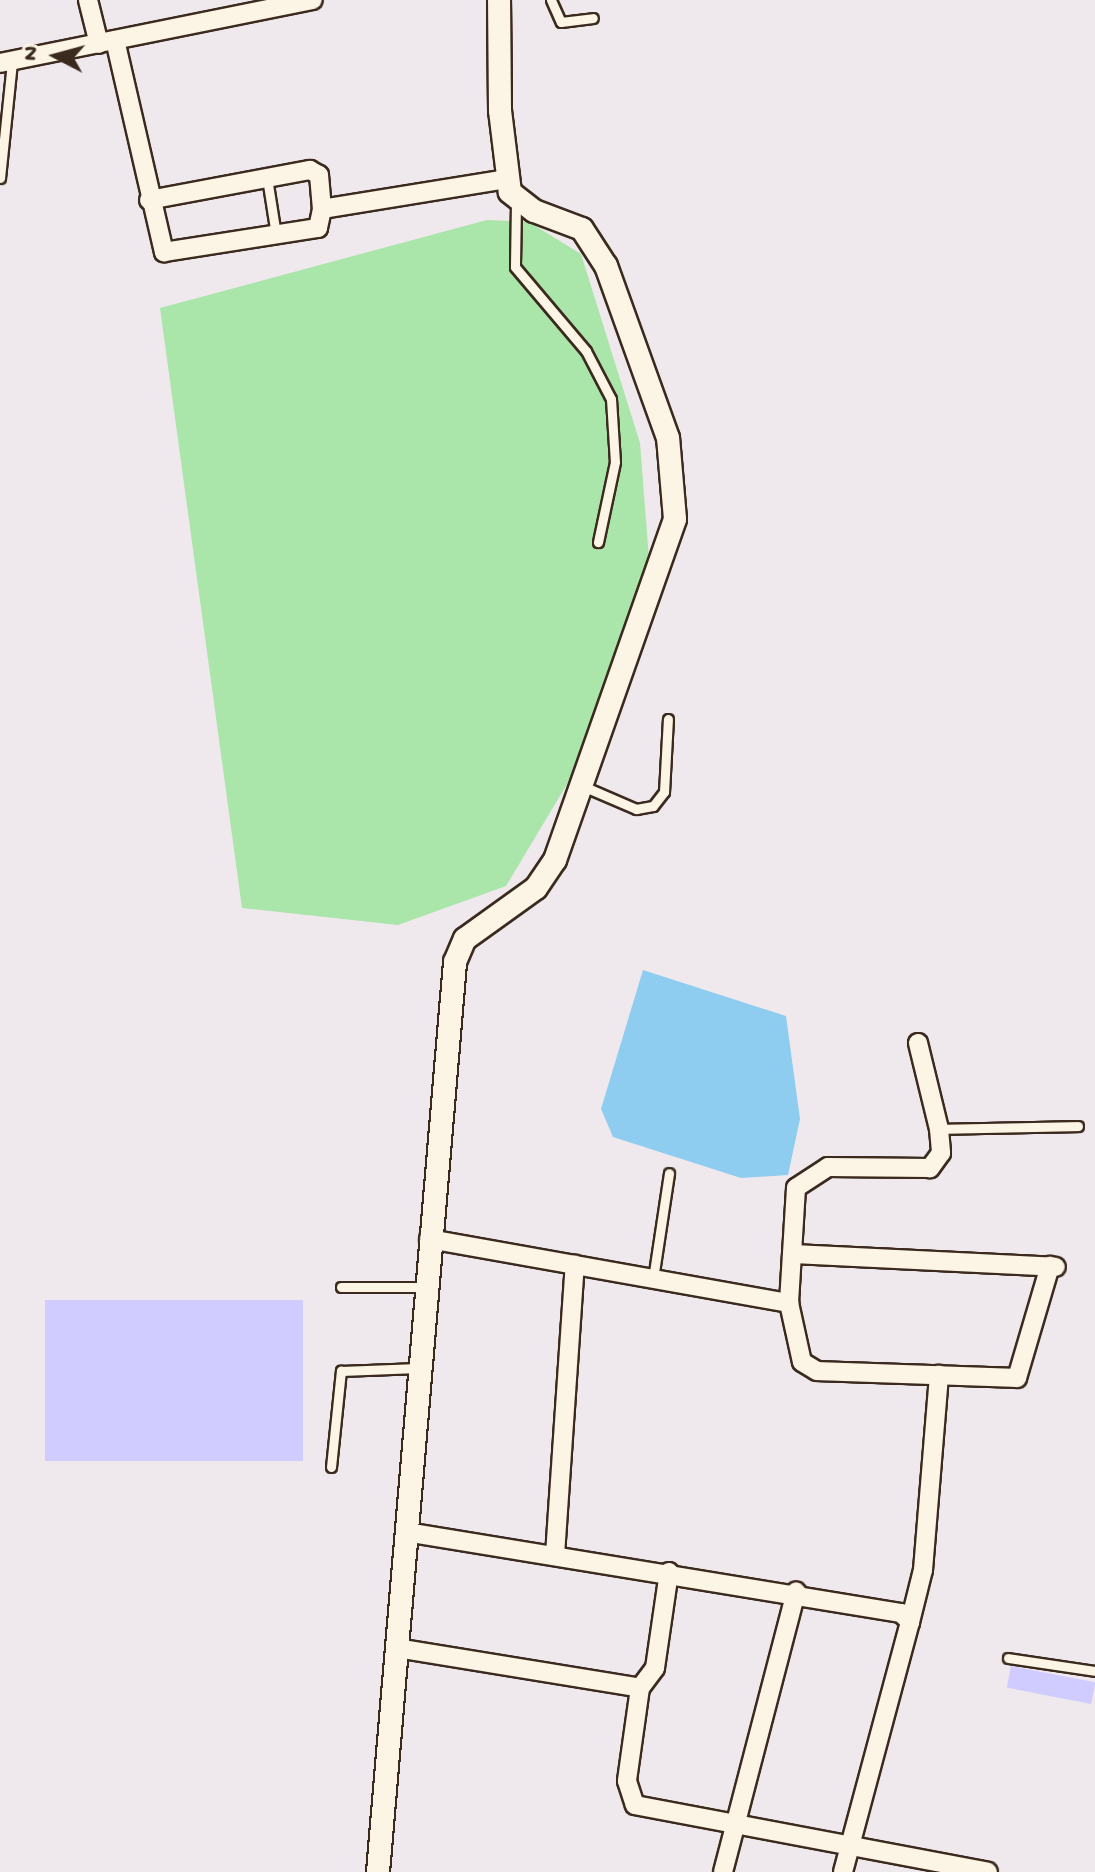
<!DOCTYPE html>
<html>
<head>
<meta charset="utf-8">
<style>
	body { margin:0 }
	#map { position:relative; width:1095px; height:1872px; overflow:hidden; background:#efe9ed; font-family:"Gochi Hand",sans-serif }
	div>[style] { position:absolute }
	.green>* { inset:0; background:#aae5aa }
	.water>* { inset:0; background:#8fcdf0 }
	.building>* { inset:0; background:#d1ccff; transform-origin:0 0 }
	.roads { filter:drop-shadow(2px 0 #3b2a1e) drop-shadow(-2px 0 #3b2a1e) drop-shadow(0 2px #3b2a1e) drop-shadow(0 -2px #3b2a1e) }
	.service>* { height:9px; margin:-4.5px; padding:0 4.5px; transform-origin:4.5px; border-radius:4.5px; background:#fcf5e5 }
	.minor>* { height:18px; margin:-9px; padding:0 9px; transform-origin:9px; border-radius:9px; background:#fcf5e5 }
	.tertiary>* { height:22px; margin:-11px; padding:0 11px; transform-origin:11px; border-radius:11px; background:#fcf5e5 }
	span { translate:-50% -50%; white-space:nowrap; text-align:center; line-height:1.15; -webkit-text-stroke:6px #fcf5e5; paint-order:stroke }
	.north { position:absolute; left:16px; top:16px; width:80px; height:80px; -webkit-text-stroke:6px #fcf5e5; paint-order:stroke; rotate:276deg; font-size:22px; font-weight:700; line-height:32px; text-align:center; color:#3b2a1e }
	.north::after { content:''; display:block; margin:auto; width:28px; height:36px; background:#3b2a1e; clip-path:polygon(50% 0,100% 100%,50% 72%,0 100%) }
</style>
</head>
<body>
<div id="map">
	<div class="green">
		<i style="clip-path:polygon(487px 220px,529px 222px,581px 254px,640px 443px,649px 559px,579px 764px,506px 886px,398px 925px,242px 908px,160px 308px)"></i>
	</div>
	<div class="water">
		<i style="clip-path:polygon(643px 970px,786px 1016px,800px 1119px,788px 1175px,741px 1178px,613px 1137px,601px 1109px)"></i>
	</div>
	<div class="building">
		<i style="left:45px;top:1300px;width:258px;height:161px"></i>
		<i style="left:1011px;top:1666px;width:86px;height:22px;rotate:11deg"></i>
	</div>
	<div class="roads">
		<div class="service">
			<i style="left:551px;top:0;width:24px;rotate:66deg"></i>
			<i style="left:561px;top:22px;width:32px;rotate:-7deg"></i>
			<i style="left:0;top:178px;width:118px;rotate:-84.1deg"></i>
			<i style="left:267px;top:178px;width:58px;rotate:81deg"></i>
			<i style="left:516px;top:202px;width:65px;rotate:90.9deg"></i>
			<i style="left:515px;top:267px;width:110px;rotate:49.8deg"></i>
			<i style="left:586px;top:351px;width:54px;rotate:62.5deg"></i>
			<i style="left:611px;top:399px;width:63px;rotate:86.4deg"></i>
			<i style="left:615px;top:462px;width:82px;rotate:102deg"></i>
			<i style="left:585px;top:787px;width:56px;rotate:23.3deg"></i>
			<i style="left:636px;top:809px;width:17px;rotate:-10deg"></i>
			<i style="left:653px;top:806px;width:18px;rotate:-52deg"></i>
			<i style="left:664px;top:792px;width:73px;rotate:-86.9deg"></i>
			<i style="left:939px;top:1129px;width:139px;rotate:-1.2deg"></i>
			<i style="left:653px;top:1279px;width:107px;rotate:-81.4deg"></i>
			<i style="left:341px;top:1287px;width:83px"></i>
			<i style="left:331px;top:1467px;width:97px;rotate:-84.1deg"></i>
			<i style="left:341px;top:1371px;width:77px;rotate:-2.2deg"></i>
			<i style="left:1008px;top:1658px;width:88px;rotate:8.5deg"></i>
		</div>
		<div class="minor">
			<i style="left:88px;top:0;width:45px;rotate:76deg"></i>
			<i style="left:115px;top:40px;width:218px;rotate:77deg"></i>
			<i style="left:164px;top:252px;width:156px;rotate:-8.9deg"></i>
			<i style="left:318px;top:228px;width:19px;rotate:-78deg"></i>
			<i style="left:322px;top:209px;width:188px;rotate:-9.2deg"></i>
			<i style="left:0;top:63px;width:319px;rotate:-11.4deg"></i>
			<i style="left:149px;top:200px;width:164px;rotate:-10.6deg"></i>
			<i style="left:310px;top:170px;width:10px;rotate:29deg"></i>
			<i style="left:319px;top:175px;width:34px;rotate:85deg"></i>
			<i style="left:918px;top:1043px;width:89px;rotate:76.3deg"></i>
			<i style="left:939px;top:1129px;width:24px;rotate:85deg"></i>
			<i style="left:941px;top:1153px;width:19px;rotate:126deg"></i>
			<i style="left:930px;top:1168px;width:102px;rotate:-179.4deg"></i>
			<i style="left:828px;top:1167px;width:38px;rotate:147deg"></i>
			<i style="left:796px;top:1188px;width:115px;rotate:93.5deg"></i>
			<i style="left:789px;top:1303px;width:60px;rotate:77.6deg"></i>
			<i style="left:802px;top:1362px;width:17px;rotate:31deg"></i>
			<i style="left:817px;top:1371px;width:200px;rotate:2deg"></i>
			<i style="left:1017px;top:1378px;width:117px;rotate:-73.6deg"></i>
			<i style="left:429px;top:1239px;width:366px;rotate:10.1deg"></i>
			<i style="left:792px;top:1254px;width:264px;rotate:2.8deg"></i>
			<i style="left:406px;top:1532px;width:502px;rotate:9.29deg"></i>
			<i style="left:901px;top:1613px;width:13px;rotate:45deg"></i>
			<i style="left:910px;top:1622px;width:259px;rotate:105deg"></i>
			<i style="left:555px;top:1555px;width:291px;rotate:-86.1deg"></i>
			<i style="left:910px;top:1622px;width:54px;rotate:-76deg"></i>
			<i style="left:923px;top:1570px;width:196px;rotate:-85.3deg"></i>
			<i style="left:397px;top:1648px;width:246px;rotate:9.3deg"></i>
			<i style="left:640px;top:1688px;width:94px;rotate:98deg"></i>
			<i style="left:627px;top:1781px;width:25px;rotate:72deg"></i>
			<i style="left:635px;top:1805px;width:359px;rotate:10.7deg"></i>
			<i style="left:640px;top:1688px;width:25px;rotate:-53deg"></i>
			<i style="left:655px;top:1668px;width:97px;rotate:-81.7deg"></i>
			<i style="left:723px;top:1872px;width:290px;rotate:-75.4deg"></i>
		</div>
		<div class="tertiary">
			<i style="left:378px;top:1872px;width:913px;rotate:-85.16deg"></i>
			<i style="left:455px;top:962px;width:25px;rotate:-67deg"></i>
			<i style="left:465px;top:939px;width:87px;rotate:-35.7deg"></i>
			<i style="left:536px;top:888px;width:34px;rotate:-56deg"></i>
			<i style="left:555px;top:860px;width:361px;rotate:-70.6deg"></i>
			<i style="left:675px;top:519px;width:81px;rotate:-94.9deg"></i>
			<i style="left:668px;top:438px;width:183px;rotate:-109.8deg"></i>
			<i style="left:606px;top:266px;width:44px;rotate:-123deg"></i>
			<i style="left:582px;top:229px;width:51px;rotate:-159.4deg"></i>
			<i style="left:534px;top:211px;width:31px;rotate:-142deg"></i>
			<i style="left:510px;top:192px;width:82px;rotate:-97deg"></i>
			<i style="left:500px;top:111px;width:111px;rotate:-90.5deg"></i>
		</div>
	</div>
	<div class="north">N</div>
</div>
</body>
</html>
